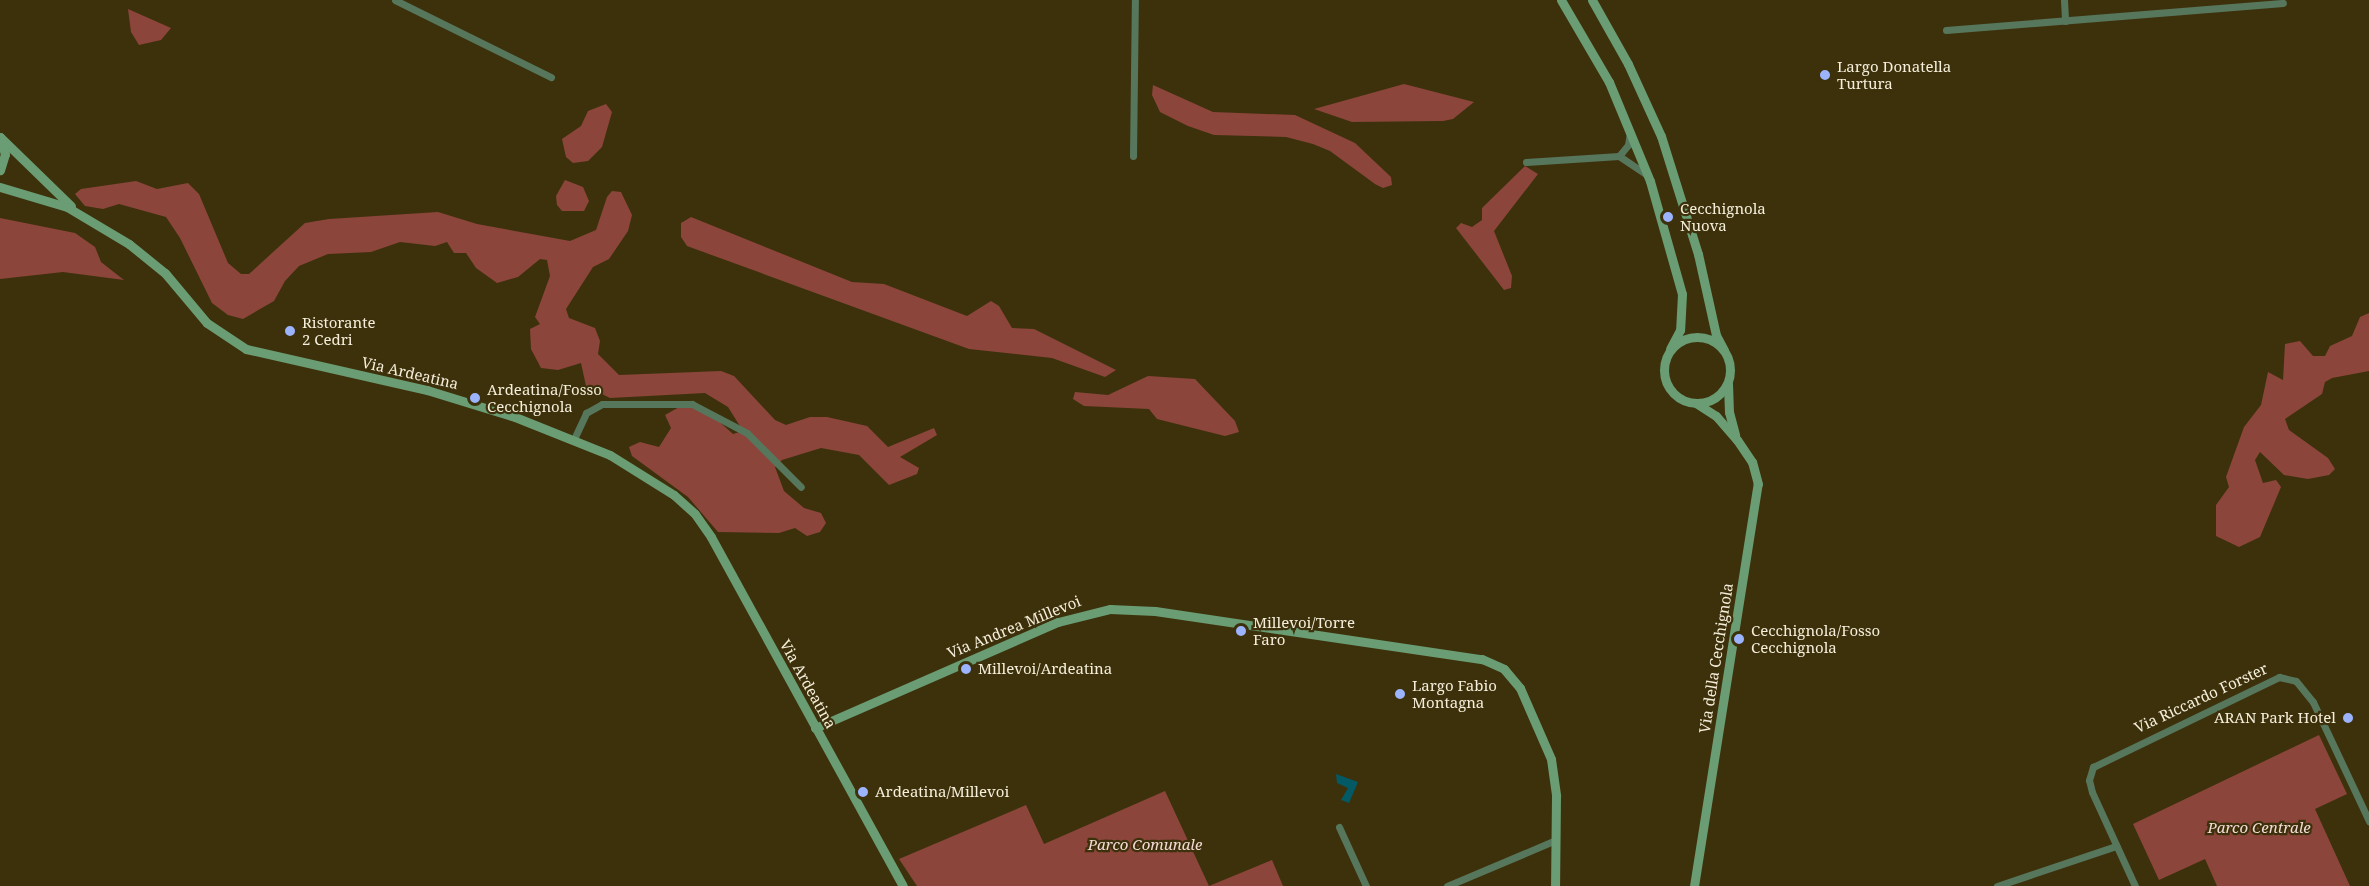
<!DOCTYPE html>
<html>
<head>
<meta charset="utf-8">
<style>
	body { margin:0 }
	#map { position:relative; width:2369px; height:886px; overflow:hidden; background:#3d310c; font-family:"Noto Serif",serif }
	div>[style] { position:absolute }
	.green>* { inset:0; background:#8b453b }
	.water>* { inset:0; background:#035964 }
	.street>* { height:7px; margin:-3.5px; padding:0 3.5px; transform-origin:3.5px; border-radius:3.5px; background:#57775d }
	.secondary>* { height:9px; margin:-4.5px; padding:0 4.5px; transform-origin:4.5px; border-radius:4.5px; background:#6a9d74 }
	.secondary>.ring { margin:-4.5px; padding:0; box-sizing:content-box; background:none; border:9px solid #6a9d74; border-radius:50% }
	.dots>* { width:16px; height:16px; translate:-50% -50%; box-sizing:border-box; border:3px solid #3d310c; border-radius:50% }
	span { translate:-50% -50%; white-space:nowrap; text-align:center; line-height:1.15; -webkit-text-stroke:4.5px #3d310c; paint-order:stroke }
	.poi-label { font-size:15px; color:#f5eeda }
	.left { translate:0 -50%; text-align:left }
	.right { translate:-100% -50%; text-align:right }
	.street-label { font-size:15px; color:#f5eeda }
	.park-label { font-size:15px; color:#f5dbd6; font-style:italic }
</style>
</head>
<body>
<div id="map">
	<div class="green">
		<i style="clip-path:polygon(128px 9px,171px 28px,161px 40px,139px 45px,131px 32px)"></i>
		<i style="clip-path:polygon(1404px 84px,1474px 102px,1453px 119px,1443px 121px,1352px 122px,1314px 109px)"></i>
		<i style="clip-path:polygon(1153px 85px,1213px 112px,1295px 115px,1355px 143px,1391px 177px,1392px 185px,1383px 188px,1375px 184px,1330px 151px,1313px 144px,1286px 137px,1214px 135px,1188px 126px,1160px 112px,1152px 95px)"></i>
		<i style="clip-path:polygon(606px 104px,612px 112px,602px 147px,588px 161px,573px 163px,566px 157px,562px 139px,581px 126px,588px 111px)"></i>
		<i style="clip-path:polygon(1525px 166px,1538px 174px,1494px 231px,1512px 276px,1511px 288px,1504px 290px,1456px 228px,1461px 223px,1472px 227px,1482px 220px,1482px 208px)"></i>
		<i style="clip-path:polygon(565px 180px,583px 187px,589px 201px,584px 211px,562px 211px,557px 205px,556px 196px)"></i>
		<i style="clip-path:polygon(136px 181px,157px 189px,188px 183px,199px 194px,228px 263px,241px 274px,249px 274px,305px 223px,329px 219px,438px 212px,477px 224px,570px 241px,596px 230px,607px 197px,612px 191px,621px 192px,632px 215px,628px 231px,609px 259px,593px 267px,566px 309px,569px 318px,595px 328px,600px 341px,598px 354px,619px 375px,721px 371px,734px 376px,775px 420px,786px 425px,810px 417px,827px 417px,867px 426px,888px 447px,934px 428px,937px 435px,900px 457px,919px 468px,917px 474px,889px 485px,859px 455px,821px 448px,782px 460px,775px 467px,784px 491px,804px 508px,821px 513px,826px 523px,820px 532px,807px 536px,795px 528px,779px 533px,718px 532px,688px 497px,632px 456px,629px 447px,640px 442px,659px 447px,671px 428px,665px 415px,681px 406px,704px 408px,733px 434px,743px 431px,728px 407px,705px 393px,610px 398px,586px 386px,581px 363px,558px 370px,541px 368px,531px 349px,530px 329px,540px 324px,535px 317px,550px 276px,547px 260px,540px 259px,518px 277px,497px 283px,476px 268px,466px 253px,454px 253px,447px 242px,435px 246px,400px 242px,371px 252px,328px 254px,299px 266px,285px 281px,274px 301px,243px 319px,228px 315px,212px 303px,180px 238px,166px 217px,119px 204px,103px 209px,85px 206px,75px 194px,81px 189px)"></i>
		<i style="clip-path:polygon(691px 217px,852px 282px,884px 284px,967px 316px,991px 301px,999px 306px,1012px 328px,1034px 329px,1116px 370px,1105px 377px,1052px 358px,969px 349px,687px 246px,681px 237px,681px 223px)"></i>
		<i style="clip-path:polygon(0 218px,75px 233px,95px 247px,101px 262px,124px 280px,63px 272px,0 279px)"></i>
		<i style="clip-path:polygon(2369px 313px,2369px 371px,2332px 378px,2325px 382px,2322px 394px,2285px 419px,2289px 430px,2328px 458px,2335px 469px,2329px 475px,2308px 479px,2284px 475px,2260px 452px,2255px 460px,2263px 483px,2276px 480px,2281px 487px,2260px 537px,2239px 547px,2216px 536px,2216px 505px,2229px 487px,2226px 477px,2244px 427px,2261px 405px,2268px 372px,2283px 380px,2285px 344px,2300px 341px,2313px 356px,2325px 356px,2330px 346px,2352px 336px,2360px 317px)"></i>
		<i style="clip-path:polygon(1148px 376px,1195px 379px,1235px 421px,1239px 432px,1225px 436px,1157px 419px,1149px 409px,1084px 406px,1073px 399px,1075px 392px,1108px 395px)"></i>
		<i style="clip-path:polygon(2319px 735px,2347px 794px,2315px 809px,2350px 886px,2217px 886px,2205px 859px,2159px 880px,2133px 824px)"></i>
		<i style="clip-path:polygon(1165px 791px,1209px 886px,1272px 860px,1283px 886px,917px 886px,899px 859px,1026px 805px,1044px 844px)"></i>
	</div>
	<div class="water">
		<i style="clip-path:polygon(1336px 774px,1358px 782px,1349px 803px,1341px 800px,1348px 788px,1337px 783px)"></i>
	</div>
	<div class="street">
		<i style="left:395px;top:0;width:174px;rotate:26.3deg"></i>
		<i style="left:2064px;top:0;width:21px;rotate:87deg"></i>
		<i style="left:1946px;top:30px;width:338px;rotate:-4.6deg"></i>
		<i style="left:1133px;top:156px;width:156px;rotate:-89.3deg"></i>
		<i style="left:1619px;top:156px;width:14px;rotate:-51deg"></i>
		<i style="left:1628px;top:145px;width:13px;rotate:-81deg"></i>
		<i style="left:1526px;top:162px;width:93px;rotate:-3.7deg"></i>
		<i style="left:1619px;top:156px;width:32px;rotate:34deg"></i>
		<i style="left:574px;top:439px;width:29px;rotate:-65deg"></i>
		<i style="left:586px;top:413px;width:18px;rotate:-29deg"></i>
		<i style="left:602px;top:404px;width:90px"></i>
		<i style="left:692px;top:404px;width:62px;rotate:27.8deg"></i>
		<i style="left:747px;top:433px;width:76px;rotate:45deg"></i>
		<i style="left:1339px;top:827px;width:65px;rotate:65.4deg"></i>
		<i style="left:1447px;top:886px;width:118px;rotate:-22.9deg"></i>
		<i style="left:1997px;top:886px;width:126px;rotate:-18.6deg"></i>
		<i style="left:2135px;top:886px;width:103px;rotate:-114.6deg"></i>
		<i style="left:2092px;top:792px;width:12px;rotate:-104deg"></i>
		<i style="left:2089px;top:780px;width:14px;rotate:-73deg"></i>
		<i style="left:2093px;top:767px;width:207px;rotate:-25.8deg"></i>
		<i style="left:2279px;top:677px;width:17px;rotate:13deg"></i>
		<i style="left:2296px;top:681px;width:27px;rotate:51deg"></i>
		<i style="left:2313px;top:702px;width:132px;rotate:64.8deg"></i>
	</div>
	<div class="secondary">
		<i style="left:1561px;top:0;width:95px;rotate:59.7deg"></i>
		<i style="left:1609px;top:82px;width:107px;rotate:67.5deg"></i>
		<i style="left:1650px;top:181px;width:117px;rotate:74.2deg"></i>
		<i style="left:1682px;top:294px;width:36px;rotate:93deg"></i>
		<i style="left:1680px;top:330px;width:21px;rotate:118deg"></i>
		<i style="left:1592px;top:0;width:73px;rotate:60.6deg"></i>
		<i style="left:1628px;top:64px;width:79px;rotate:65.4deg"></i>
		<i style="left:1661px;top:136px;width:124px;rotate:72.6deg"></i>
		<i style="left:1698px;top:254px;width:83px;rotate:77.5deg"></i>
		<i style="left:1716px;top:335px;width:17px;rotate:62deg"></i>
		<i style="left:0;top:137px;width:99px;rotate:44.2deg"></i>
		<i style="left:0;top:137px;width:18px;rotate:74deg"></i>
		<i style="left:5px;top:154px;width:17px;rotate:107deg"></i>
		<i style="left:0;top:187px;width:70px;rotate:16.6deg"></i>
		<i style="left:67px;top:207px;width:72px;rotate:30.8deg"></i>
		<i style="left:129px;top:244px;width:46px;rotate:38.9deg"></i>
		<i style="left:165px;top:273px;width:65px;rotate:50deg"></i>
		<i style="left:207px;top:323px;width:47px;rotate:33.7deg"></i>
		<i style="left:246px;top:349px;width:186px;rotate:12.8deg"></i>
		<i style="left:427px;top:390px;width:92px;rotate:17.1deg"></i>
		<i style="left:515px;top:417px;width:102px;rotate:21.8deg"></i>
		<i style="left:610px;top:455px;width:75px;rotate:32deg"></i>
		<i style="left:674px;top:495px;width:28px;rotate:42deg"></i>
		<i style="left:695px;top:514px;width:28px;rotate:55deg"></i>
		<i style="left:711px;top:537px;width:398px;rotate:61.2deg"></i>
		<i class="ring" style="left:1664px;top:337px;width:57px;height:57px"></i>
		<i style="left:1728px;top:384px;width:28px;rotate:88deg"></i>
		<i style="left:1729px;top:412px;width:24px;rotate:75deg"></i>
		<i style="left:815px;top:728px;width:265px;rotate:-23.6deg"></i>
		<i style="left:1058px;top:622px;width:54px;rotate:-14deg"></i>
		<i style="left:1110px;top:609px;width:45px;rotate:2.5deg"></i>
		<i style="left:1155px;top:611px;width:331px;rotate:8.4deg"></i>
		<i style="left:1482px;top:659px;width:24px;rotate:24deg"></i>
		<i style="left:1504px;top:669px;width:25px;rotate:50deg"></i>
		<i style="left:1520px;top:688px;width:77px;rotate:66.4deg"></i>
		<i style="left:1551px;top:759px;width:37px;rotate:82deg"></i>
		<i style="left:1556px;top:796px;width:90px;rotate:90.6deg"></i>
		<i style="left:1694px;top:886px;width:407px;rotate:-81deg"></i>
		<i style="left:1758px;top:484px;width:23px;rotate:-105deg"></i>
		<i style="left:1752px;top:462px;width:27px;rotate:-124deg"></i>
		<i style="left:1737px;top:440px;width:32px;rotate:-131deg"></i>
		<i style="left:1716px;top:416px;width:24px;rotate:-147deg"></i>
	</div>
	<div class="dots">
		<i style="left:1825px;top:75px;background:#9cb4fd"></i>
		<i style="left:1668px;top:217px;background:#9cb4fd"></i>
		<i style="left:290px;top:331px;background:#9cb4fd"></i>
		<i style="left:475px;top:398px;background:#9cb4fd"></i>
		<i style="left:1241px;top:631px;background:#9cb4fd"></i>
		<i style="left:1739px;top:639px;background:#9cb4fd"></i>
		<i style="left:966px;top:669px;background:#9cb4fd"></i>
		<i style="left:1400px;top:694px;background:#9cb4fd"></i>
		<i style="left:2348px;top:718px;background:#9cb4fd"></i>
		<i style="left:863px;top:792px;background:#9cb4fd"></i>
	</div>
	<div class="poi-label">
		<span class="left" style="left:1837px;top:75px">Largo Donatella<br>Turtura</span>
		<span class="left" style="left:1680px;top:217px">Cecchignola<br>Nuova</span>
		<span class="left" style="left:302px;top:331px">Ristorante<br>2 Cedri</span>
		<span class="left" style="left:487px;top:398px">Ardeatina/Fosso<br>Cecchignola</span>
		<span class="left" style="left:1253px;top:631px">Millevoi/Torre<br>Faro</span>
		<span class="left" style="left:1751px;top:639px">Cecchignola/Fosso<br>Cecchignola</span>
		<span class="left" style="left:978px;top:669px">Millevoi/Ardeatina</span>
		<span class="left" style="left:1412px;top:694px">Largo Fabio<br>Montagna</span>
		<span class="right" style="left:2336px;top:718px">ARAN Park Hotel</span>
		<span class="left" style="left:875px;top:792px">Ardeatina/Millevoi</span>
	</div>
	<div class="street-label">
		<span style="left:410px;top:373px;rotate:13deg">Via Ardeatina</span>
		<span style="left:1014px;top:627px;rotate:-22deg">Via Andrea Millevoi</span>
		<span style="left:1716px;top:658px;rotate:-81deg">Via della Cecchignola</span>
		<span style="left:808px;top:684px;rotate:61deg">Via Ardeatina</span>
		<span style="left:2201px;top:698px;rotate:-25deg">Via Riccardo Forster</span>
	</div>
	<div class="park-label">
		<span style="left:2259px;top:828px">Parco Centrale</span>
		<span style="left:1145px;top:845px">Parco Comunale</span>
	</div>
</div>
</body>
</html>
